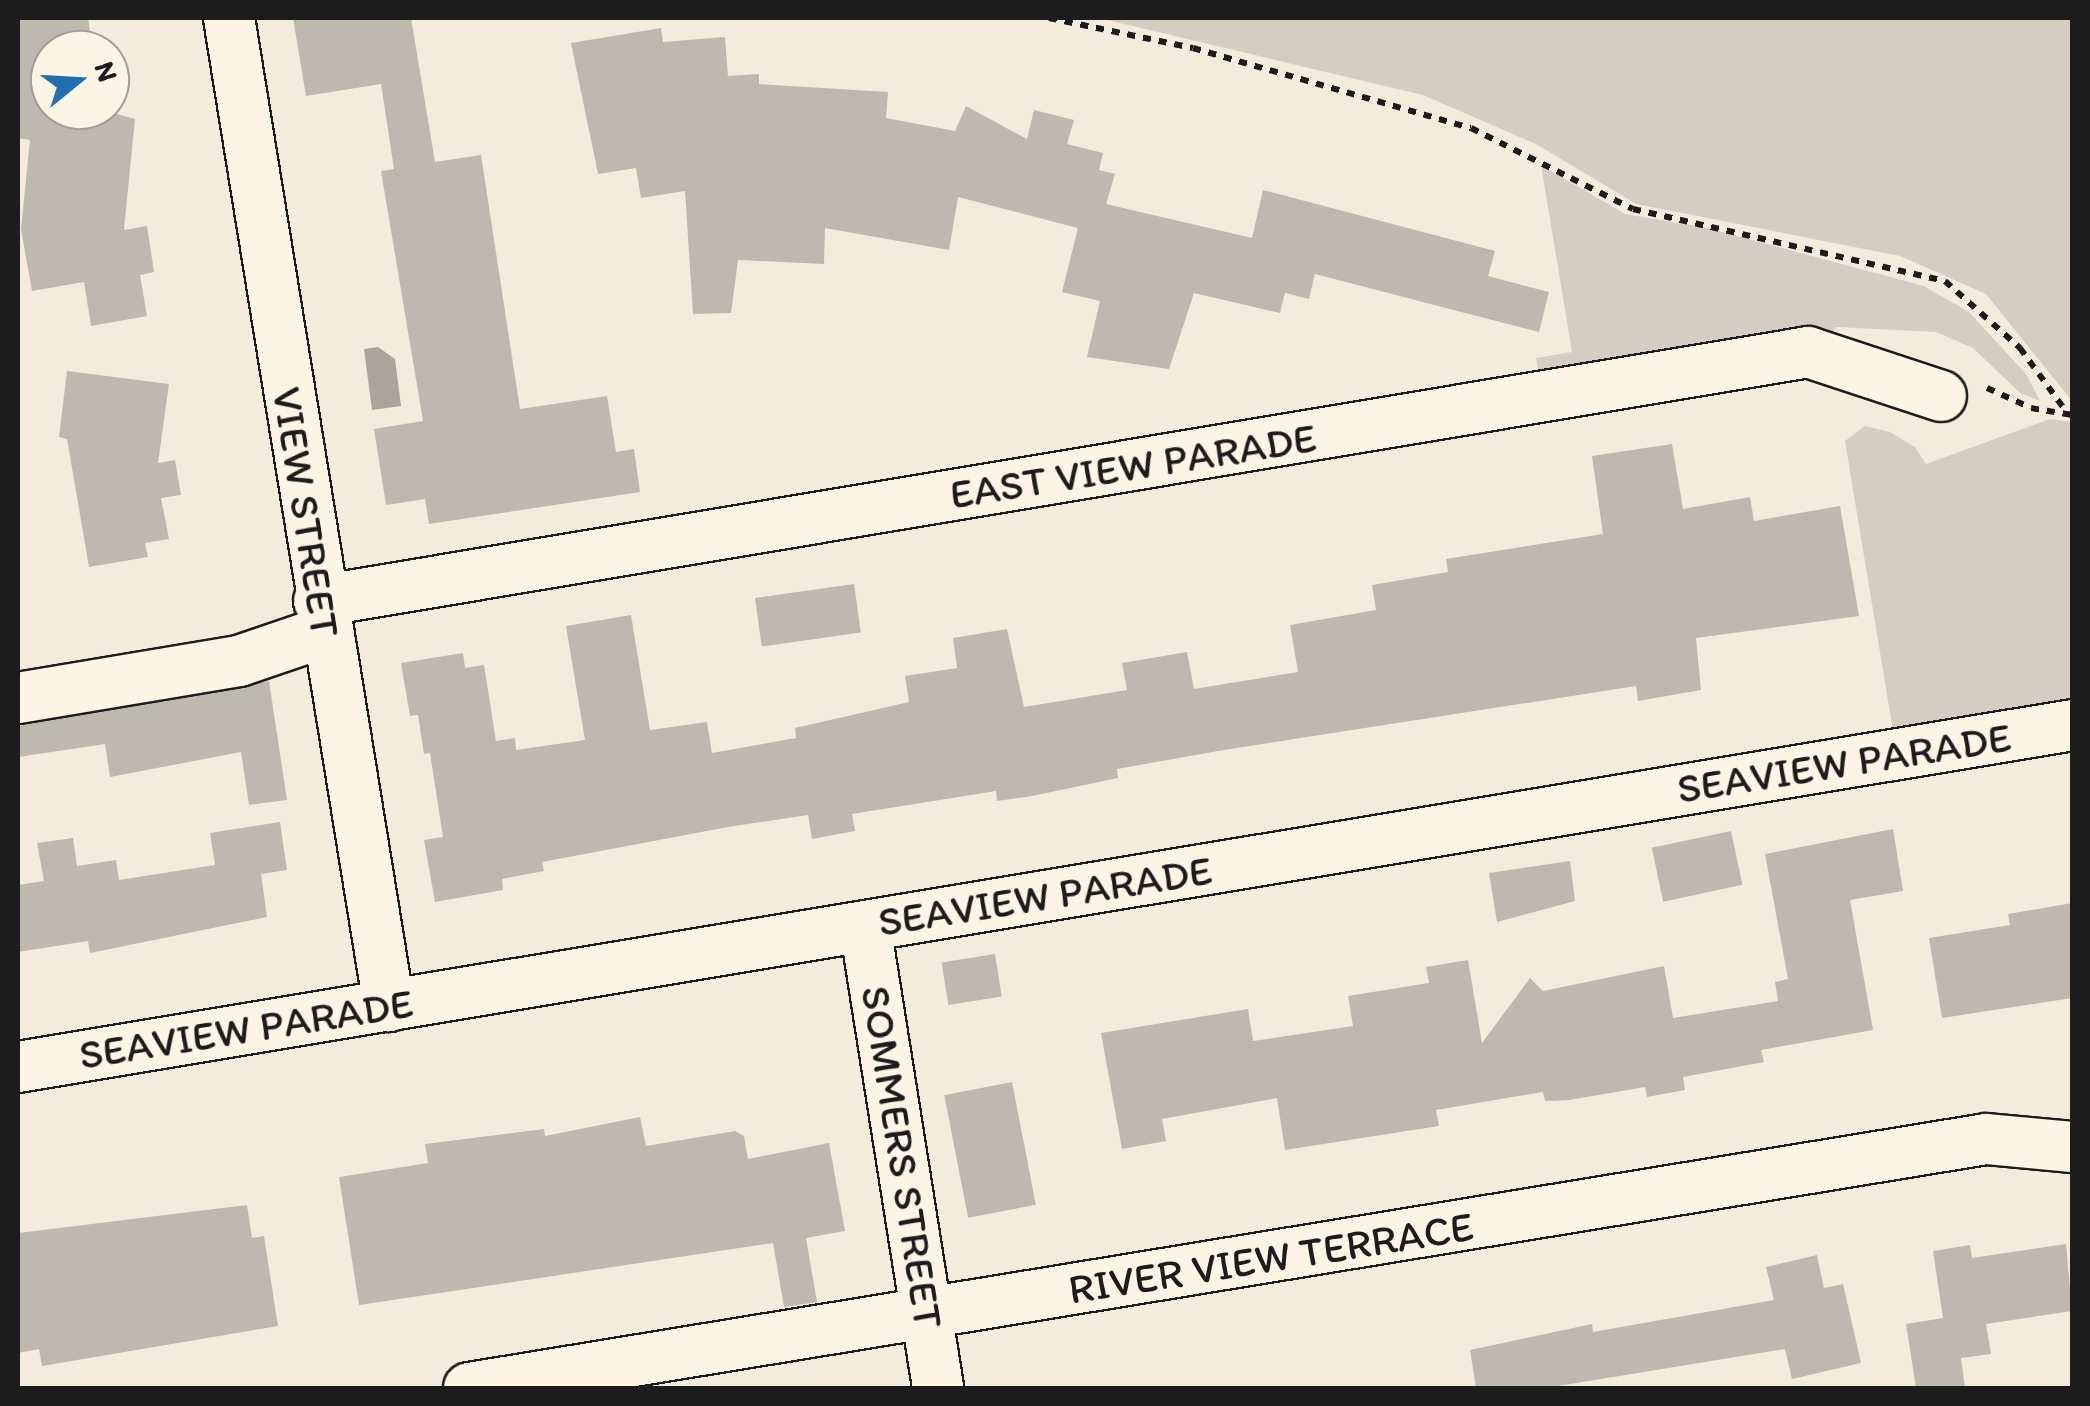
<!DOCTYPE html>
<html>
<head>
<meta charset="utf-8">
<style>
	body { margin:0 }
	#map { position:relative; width:2090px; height:1406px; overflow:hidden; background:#f3ecdd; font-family:Itim,sans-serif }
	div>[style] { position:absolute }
	.green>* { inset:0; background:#d3cec1 }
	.water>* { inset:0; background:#aaa59b }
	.building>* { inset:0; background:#beb9ae; transform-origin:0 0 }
	.path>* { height:6px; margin-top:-3px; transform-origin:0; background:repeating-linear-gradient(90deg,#1c1c1c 0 8px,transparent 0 16px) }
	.roads { filter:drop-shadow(2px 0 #1c1c1c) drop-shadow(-2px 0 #1c1c1c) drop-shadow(0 2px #1c1c1c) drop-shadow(0 -2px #1c1c1c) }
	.minor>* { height:50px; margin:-25px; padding:0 25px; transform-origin:25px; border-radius:25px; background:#fcf5e5 }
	span { translate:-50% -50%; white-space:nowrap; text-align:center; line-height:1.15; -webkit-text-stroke:10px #fcf5e5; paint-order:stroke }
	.street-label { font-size:42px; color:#1c1c1c }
	.frame { position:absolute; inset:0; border:20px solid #1c1c1c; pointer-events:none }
	.north { position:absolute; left:30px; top:30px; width:100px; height:100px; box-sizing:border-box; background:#fcf5e5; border:2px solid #a29e95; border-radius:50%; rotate:72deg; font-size:28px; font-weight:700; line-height:40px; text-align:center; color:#1c1c1c }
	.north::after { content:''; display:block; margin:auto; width:35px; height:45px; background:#1f6fb2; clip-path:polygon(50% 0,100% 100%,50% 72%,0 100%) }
</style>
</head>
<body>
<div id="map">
	<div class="green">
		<i style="clip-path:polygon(1099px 18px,2072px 18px,2072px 401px,1986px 294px,1900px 256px,1636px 204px,1536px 144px,1423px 95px)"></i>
		<i style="clip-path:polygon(1541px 165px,1625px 214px,1707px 228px,1924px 286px,1969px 312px,2026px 374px,2040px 401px,2020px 393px,1973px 348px,1936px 332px,1836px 327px,1828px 340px,1541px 386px,1536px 358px,1572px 352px)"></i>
		<i style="clip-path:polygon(2050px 419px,2072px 422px,2072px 704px,1894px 737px,1845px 441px,1865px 426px,1890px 432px,1915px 447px,1926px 464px)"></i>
	</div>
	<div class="water">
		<i style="clip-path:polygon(378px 347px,395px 359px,401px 406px,372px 410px,364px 349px)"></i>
	</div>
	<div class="building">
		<i style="clip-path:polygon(18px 18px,88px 18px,93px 50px,50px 50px,50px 110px,103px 110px,135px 119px,124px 230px,147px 226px,154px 272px,140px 275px,147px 316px,91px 326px,84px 282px,32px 291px,21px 229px,30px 140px,18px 138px)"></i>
		<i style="clip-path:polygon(293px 18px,411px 18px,435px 162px,481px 155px,520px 409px,607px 396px,616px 452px,634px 449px,640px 492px,429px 524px,425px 499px,386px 505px,374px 429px,423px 421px,381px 171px,394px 169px,381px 84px,306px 96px)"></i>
		<i style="clip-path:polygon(661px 28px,663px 42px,725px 37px,728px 76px,759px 74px,759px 84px,888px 92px,886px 118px,955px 131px,966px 106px,1027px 139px,1034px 110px,1074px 120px,1067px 144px,1103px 153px,1099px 170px,1115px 174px,1106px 204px,1252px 238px,1263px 190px,1495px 251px,1488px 276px,1549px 292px,1539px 332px,1315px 274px,1309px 299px,1285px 293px,1280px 313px,1194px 293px,1169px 369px,1087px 357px,1100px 301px,1062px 292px,1078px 228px,958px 197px,949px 250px,825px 228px,824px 264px,738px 260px,731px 313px,693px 314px,685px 191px,641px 198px,636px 168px,598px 174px,571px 43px)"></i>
		<i style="clip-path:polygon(67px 371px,169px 384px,158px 463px,175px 460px,181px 495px,161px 498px,169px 539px,145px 543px,148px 557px,89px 567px,67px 439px,59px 437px)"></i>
		<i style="clip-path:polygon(1672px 444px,1683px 509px,1750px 497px,1754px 521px,1840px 506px,1859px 616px,1696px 638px,1701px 690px,1638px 701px,1636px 686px,1224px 750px,1117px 769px,1118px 778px,1032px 796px,997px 801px,996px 791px,852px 814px,855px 831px,812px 839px,808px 815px,728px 827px,542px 862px,544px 871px,502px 879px,503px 890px,435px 902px,424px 840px,443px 837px,430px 753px,424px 754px,418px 715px,410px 716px,401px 663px,463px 653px,465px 668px,484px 665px,496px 741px,515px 738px,516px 750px,585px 740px,566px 626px,631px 615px,650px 730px,707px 722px,712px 753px,796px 738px,795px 728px,909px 702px,905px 676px,957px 668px,953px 638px,1007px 629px,1024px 707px,1127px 690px,1122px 663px,1187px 652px,1194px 689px,1298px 672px,1290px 625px,1376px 610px,1372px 585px,1448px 572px,1446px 559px,1603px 534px,1592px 456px)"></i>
		<i style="left:854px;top:584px;width:49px;height:100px;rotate:82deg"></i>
		<i style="clip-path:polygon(269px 681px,287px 800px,249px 805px,241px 752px,110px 777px,105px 744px,18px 757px,18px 726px)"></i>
		<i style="clip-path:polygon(280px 822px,287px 870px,261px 874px,267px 917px,90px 953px,88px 941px,18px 952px,18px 885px,44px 881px,37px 843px,73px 838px,77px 866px,116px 860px,119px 880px,215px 865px,210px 833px)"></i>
		<i style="clip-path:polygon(1893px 829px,1903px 891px,1850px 900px,1873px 1030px,1761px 1050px,1764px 1062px,1683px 1077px,1685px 1090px,1647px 1097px,1645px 1087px,1569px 1100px,1545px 1101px,1543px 1092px,1436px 1110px,1439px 1126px,1285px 1150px,1277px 1098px,1162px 1119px,1166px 1141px,1122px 1149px,1101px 1033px,1248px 1009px,1253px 1041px,1353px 1026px,1348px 996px,1429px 983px,1426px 967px,1468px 960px,1482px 1043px,1530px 978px,1543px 991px,1664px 966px,1673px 1018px,1778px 1001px,1775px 982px,1788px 979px,1765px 854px)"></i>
		<i style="left:1731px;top:831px;width:55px;height:81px;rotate:78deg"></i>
		<i style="clip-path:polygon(1570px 861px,1575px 901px,1497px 922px,1489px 873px)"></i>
		<i style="clip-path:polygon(2072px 903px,2072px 998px,1942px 1018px,1929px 938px,2010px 925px,2008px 914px)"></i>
		<i style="left:995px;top:954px;width:43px;height:54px;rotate:81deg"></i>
		<i style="left:1012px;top:1082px;width:125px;height:69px;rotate:79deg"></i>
		<i style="clip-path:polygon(640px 1117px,646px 1146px,735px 1131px,744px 1136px,748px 1159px,829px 1143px,845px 1231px,806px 1238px,817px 1302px,784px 1307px,773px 1243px,359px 1305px,339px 1177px,428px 1163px,425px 1144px,544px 1129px,545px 1136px)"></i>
		<i style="clip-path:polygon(247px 1205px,252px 1238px,264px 1236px,278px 1326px,42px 1366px,39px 1349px,18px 1353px,18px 1233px)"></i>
		<i style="clip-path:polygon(2066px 1244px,2072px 1311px,1986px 1324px,1991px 1354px,1961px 1358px,1965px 1388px,1916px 1388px,1906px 1324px,1943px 1318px,1933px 1251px,1970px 1245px,1972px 1258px)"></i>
		<i style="clip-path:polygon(1817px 1255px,1824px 1288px,1843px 1284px,1861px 1363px,1792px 1379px,1785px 1349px,1546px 1388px,1476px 1388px,1470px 1350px,1592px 1324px,1593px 1332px,1774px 1300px,1766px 1267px)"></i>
	</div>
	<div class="path">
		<i style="left:1049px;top:18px;width:147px;rotate:11.8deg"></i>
		<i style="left:1193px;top:48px;width:289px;rotate:16.1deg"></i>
		<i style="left:1471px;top:128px;width:181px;rotate:26.6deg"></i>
		<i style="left:1633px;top:209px;width:320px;rotate:13deg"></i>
		<i style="left:1945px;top:281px;width:101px;rotate:41.8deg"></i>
		<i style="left:2020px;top:348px;width:82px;rotate:54deg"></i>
		<i style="left:1987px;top:388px;width:48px;rotate:24.4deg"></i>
		<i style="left:2031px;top:408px;width:42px;rotate:9.7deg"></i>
	</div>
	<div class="roads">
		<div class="minor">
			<i style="left:229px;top:18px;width:1001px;rotate:80.8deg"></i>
			<i style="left:319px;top:601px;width:1510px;rotate:-9.49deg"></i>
			<i style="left:1808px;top:352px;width:140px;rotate:18.3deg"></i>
			<i style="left:18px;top:698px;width:224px;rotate:-9.5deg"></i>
			<i style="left:239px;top:661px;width:90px;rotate:-18.8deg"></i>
			<i style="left:865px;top:926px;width:468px;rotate:81deg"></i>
			<i style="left:18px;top:1067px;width:2082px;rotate:-9.45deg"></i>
			<i style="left:469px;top:1388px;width:1537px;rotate:-9.32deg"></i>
			<i style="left:1986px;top:1139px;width:86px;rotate:5.3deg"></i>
		</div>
	</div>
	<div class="street-label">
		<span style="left:1133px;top:466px;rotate:-9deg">EAST VIEW PARADE</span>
		<span style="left:306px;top:512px;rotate:81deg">VIEW STREET</span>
		<span style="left:1844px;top:763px;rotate:-9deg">SEAVIEW PARADE</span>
		<span style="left:1045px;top:896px;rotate:-9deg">SEAVIEW PARADE</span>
		<span style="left:246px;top:1029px;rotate:-9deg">SEAVIEW PARADE</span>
		<span style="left:902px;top:1157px;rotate:81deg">SOMMERS STREET</span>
		<span style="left:1271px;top:1258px;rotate:-9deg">RIVER VIEW TERRACE</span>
	</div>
	<div class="frame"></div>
	<div class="north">N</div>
</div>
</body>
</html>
